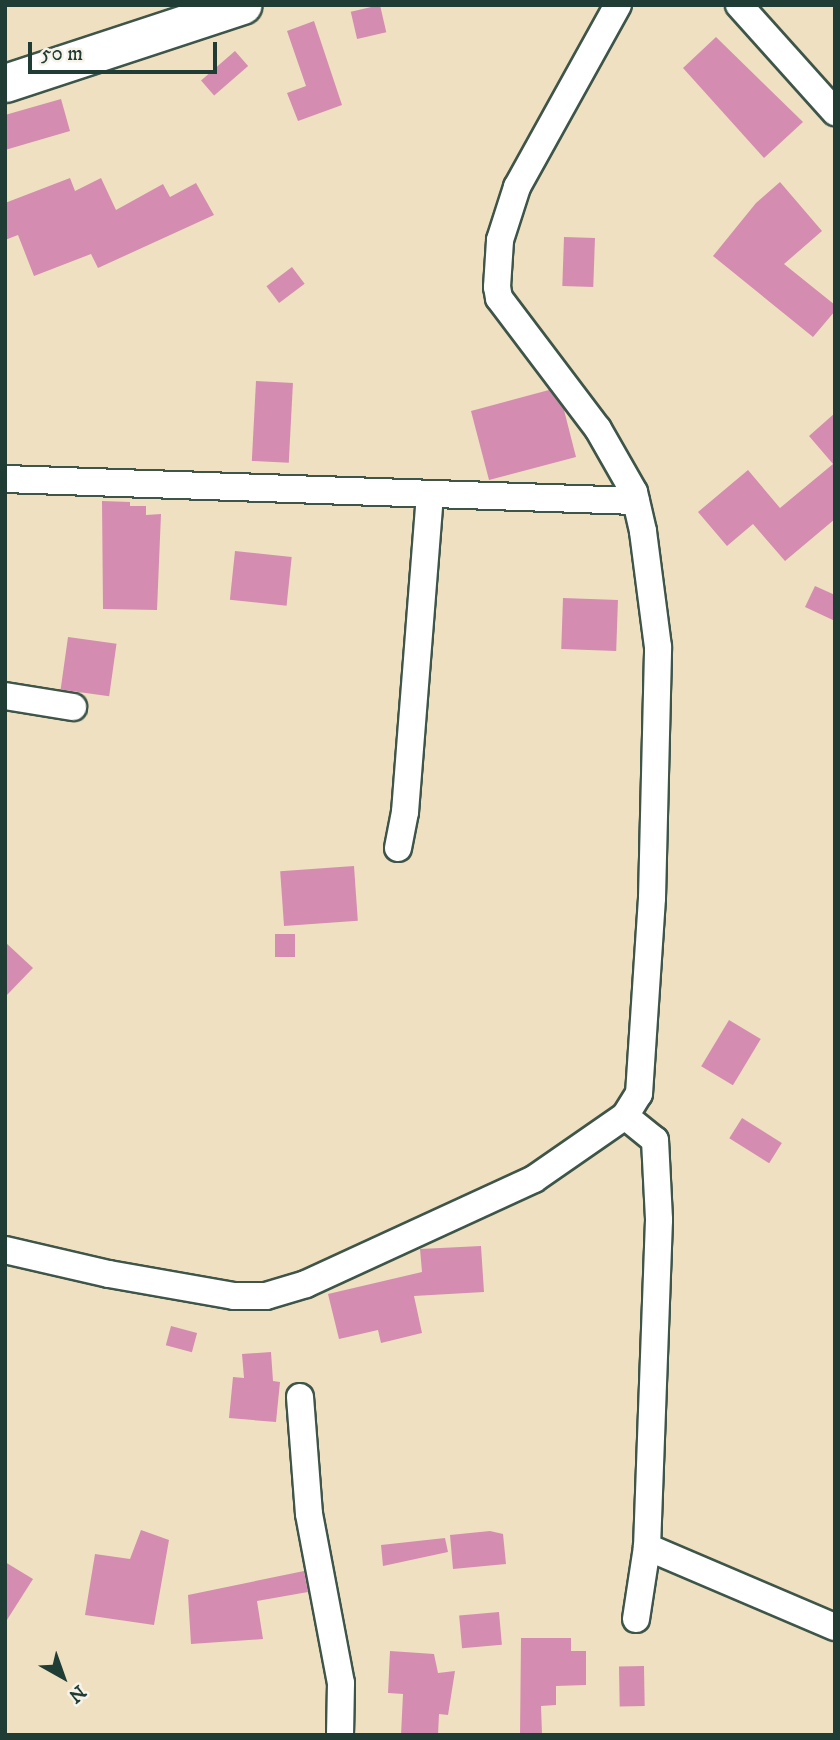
<!DOCTYPE html>
<html>
<head>
<meta charset="utf-8">
<style>
	body { margin:0 }
	#map { position:relative; width:840px; height:1740px; overflow:hidden; background:#efe0c1; font-family:"IM FELL DW Pica",serif }
	div>[style] { position:absolute }
	.building>* { inset:0; background:#d48db0; transform-origin:0 0 }
	.roads { filter:drop-shadow(2px 0 #3e5549) drop-shadow(-2px 0 #3e5549) drop-shadow(0 2px #3e5549) drop-shadow(0 -2px #3e5549) }
	.street>* { height:26px; margin:-13px; padding:0 13px; transform-origin:13px; border-radius:13px; background:#fff }
	.secondary>* { height:37px; margin:-18.5px; padding:0 18.5px; transform-origin:18.5px; border-radius:18.5px; background:#fff }
	span { translate:-50% -50%; white-space:nowrap; text-align:center; line-height:1.15; -webkit-text-stroke:6px #f7f3e8; paint-order:stroke }
	.frame { position:absolute; inset:0; border:7px solid #1f3d34; pointer-events:none }
	.north { position:absolute; left:28px; top:1642px; width:70px; height:70px; -webkit-text-stroke:5px #f7f3e8; paint-order:stroke; rotate:140deg; font-size:19px; font-weight:700; line-height:28px; text-align:center; color:#1f3d34 }
	.north::after { content:''; display:block; margin:auto; width:24px; height:32px; background:#1f3d34; clip-path:polygon(50% 0,100% 100%,50% 72%,0 100%) }
	.scale { position:absolute; left:28px; top:42px; width:189px; height:32px; box-sizing:border-box; border:4px solid #1f3d34; border-top:0; padding-left:9px; font-size:21px; line-height:24px; white-space:nowrap; color:#1f3d34; -webkit-text-stroke:5px #f7f3e8; paint-order:stroke }
</style>
</head>
<body>
<div id="map">
	<div class="building">
		<i style="left:380px;top:5px;width:28px;height:30px;rotate:77deg"></i>
		<i style="clip-path:polygon(314px 21px,342px 105px,298px 121px,287px 93px,306px 86px,287px 31px)"></i>
		<i style="clip-path:polygon(716px 37px,803px 122px,764px 158px,683px 68px)"></i>
		<i style="left:235px;top:51px;width:20px;height:45px;rotate:49deg"></i>
		<i style="clip-path:polygon(61px 99px,70px 131px,5px 150px,5px 115px)"></i>
		<i style="clip-path:polygon(70px 178px,75px 191px,101px 178px,116px 210px,163px 184px,170px 197px,196px 183px,214px 215px,98px 268px,91px 254px,34px 276px,18px 235px,5px 240px,5px 203px)"></i>
		<i style="clip-path:polygon(780px 182px,822px 231px,784px 264px,835px 305px,835px 311px,813px 337px,713px 256px,756px 203px)"></i>
		<i style="left:564px;top:237px;width:31px;height:49px;rotate:2deg"></i>
		<i style="left:292px;top:267px;width:21px;height:32px;rotate:53deg"></i>
		<i style="left:256px;top:381px;width:37px;height:80px;rotate:3deg"></i>
		<i style="clip-path:polygon(549px 390px,564px 410px,576px 457px,489px 480px,471px 411px)"></i>
		<i style="clip-path:polygon(835px 413px,835px 519px,785px 561px,753px 524px,727px 546px,698px 512px,748px 470px,780px 508px,833px 464px,809px 436px)"></i>
		<i style="clip-path:polygon(102px 501px,130px 502px,130px 506px,146px 506px,146px 515px,161px 514px,157px 610px,103px 609px)"></i>
		<i style="left:235px;top:551px;width:57px;height:49px;rotate:6deg"></i>
		<i style="clip-path:polygon(815px 586px,835px 595px,835px 621px,805px 607px)"></i>
		<i style="left:563px;top:598px;width:55px;height:51px;rotate:2deg"></i>
		<i style="left:68px;top:637px;width:49px;height:53px;rotate:8deg"></i>
		<i style="left:354px;top:866px;width:55px;height:74px;rotate:86deg"></i>
		<i style="left:275px;top:934px;width:20px;height:23px"></i>
		<i style="clip-path:polygon(5px 942px,33px 968px,5px 997px)"></i>
		<i style="left:729px;top:1020px;width:37px;height:54px;rotate:31deg"></i>
		<i style="left:742px;top:1118px;width:47px;height:24px;rotate:32deg"></i>
		<i style="clip-path:polygon(481px 1246px,484px 1292px,414px 1296px,422px 1333px,381px 1343px,378px 1330px,339px 1339px,328px 1294px,422px 1272px,420px 1249px)"></i>
		<i style="left:171px;top:1326px;width:27px;height:20px;rotate:15deg"></i>
		<i style="clip-path:polygon(271px 1352px,273px 1381px,280px 1382px,276px 1422px,229px 1418px,233px 1377px,244px 1378px,242px 1354px)"></i>
		<i style="clip-path:polygon(141px 1530px,169px 1540px,154px 1625px,85px 1615px,95px 1554px,130px 1559px)"></i>
		<i style="clip-path:polygon(490px 1531px,503px 1534px,506px 1564px,453px 1569px,450px 1535px)"></i>
		<i style="clip-path:polygon(445px 1538px,448px 1552px,383px 1566px,381px 1545px)"></i>
		<i style="clip-path:polygon(5px 1562px,33px 1579px,5px 1623px)"></i>
		<i style="clip-path:polygon(304px 1571px,308px 1592px,257px 1601px,263px 1639px,191px 1644px,188px 1595px)"></i>
		<i style="left:499px;top:1612px;width:33px;height:40px;rotate:85deg"></i>
		<i style="clip-path:polygon(521px 1638px,571px 1638px,571px 1651px,586px 1651px,586px 1685px,556px 1686px,556px 1705px,541px 1706px,542px 1734px,520px 1735px)"></i>
		<i style="clip-path:polygon(390px 1651px,434px 1654px,438px 1673px,455px 1671px,448px 1715px,439px 1714px,438px 1735px,401px 1735px,403px 1694px,388px 1693px)"></i>
		<i style="left:644px;top:1666px;width:40px;height:25px;rotate:89deg"></i>
	</div>
	<div class="roads">
		<div class="street">
			<i style="left:739px;top:5px;width:144px;rotate:48.1deg"></i>
			<i style="left:5px;top:479px;width:631px;rotate:2deg"></i>
			<i style="left:5px;top:696px;width:69px;rotate:9.2deg"></i>
			<i style="left:398px;top:848px;width:37px;rotate:-79deg"></i>
			<i style="left:405px;top:812px;width:319px;rotate:-85.5deg"></i>
			<i style="left:625px;top:1116px;width:38px;rotate:39deg"></i>
			<i style="left:655px;top:1140px;width:80px;rotate:87.1deg"></i>
			<i style="left:659px;top:1220px;width:327px;rotate:92.1deg"></i>
			<i style="left:5px;top:1250px;width:107px;rotate:13deg"></i>
			<i style="left:109px;top:1274px;width:127px;rotate:10deg"></i>
			<i style="left:234px;top:1296px;width:32px"></i>
			<i style="left:266px;top:1296px;width:42px;rotate:-16.7deg"></i>
			<i style="left:306px;top:1284px;width:251px;rotate:-24.7deg"></i>
			<i style="left:534px;top:1179px;width:111px;rotate:-34.7deg"></i>
			<i style="left:625px;top:1116px;width:26px;rotate:-58deg"></i>
			<i style="left:639px;top:1094px;width:196px;rotate:-86.2deg"></i>
			<i style="left:652px;top:898px;width:251px;rotate:-88.6deg"></i>
			<i style="left:658px;top:647px;width:117px;rotate:-97.4deg"></i>
			<i style="left:643px;top:531px;width:40px;rotate:-103deg"></i>
			<i style="left:634px;top:492px;width:73px;rotate:-119.7deg"></i>
			<i style="left:598px;top:429px;width:164px;rotate:-127.1deg"></i>
			<i style="left:499px;top:298px;width:11px;rotate:-100deg"></i>
			<i style="left:497px;top:287px;width:47px;rotate:-86.3deg"></i>
			<i style="left:500px;top:240px;width:56px;rotate:-72.2deg"></i>
			<i style="left:517px;top:187px;width:208px;rotate:-61deg"></i>
			<i style="left:300px;top:1397px;width:117px;rotate:85.6deg"></i>
			<i style="left:309px;top:1514px;width:172px;rotate:79.3deg"></i>
			<i style="left:341px;top:1683px;width:52px;rotate:91.1deg"></i>
			<i style="left:636px;top:1619px;width:73px;rotate:-81.3deg"></i>
			<i style="left:647px;top:1547px;width:204px;rotate:23.1deg"></i>
		</div>
		<div class="secondary">
			<i style="left:5px;top:83px;width:250px;rotate:-18.2deg"></i>
		</div>
	</div>
	<div class="frame"></div>
	<div class="north">N</div>
	<div class="scale">50 m</div>
</div>
</body>
</html>
